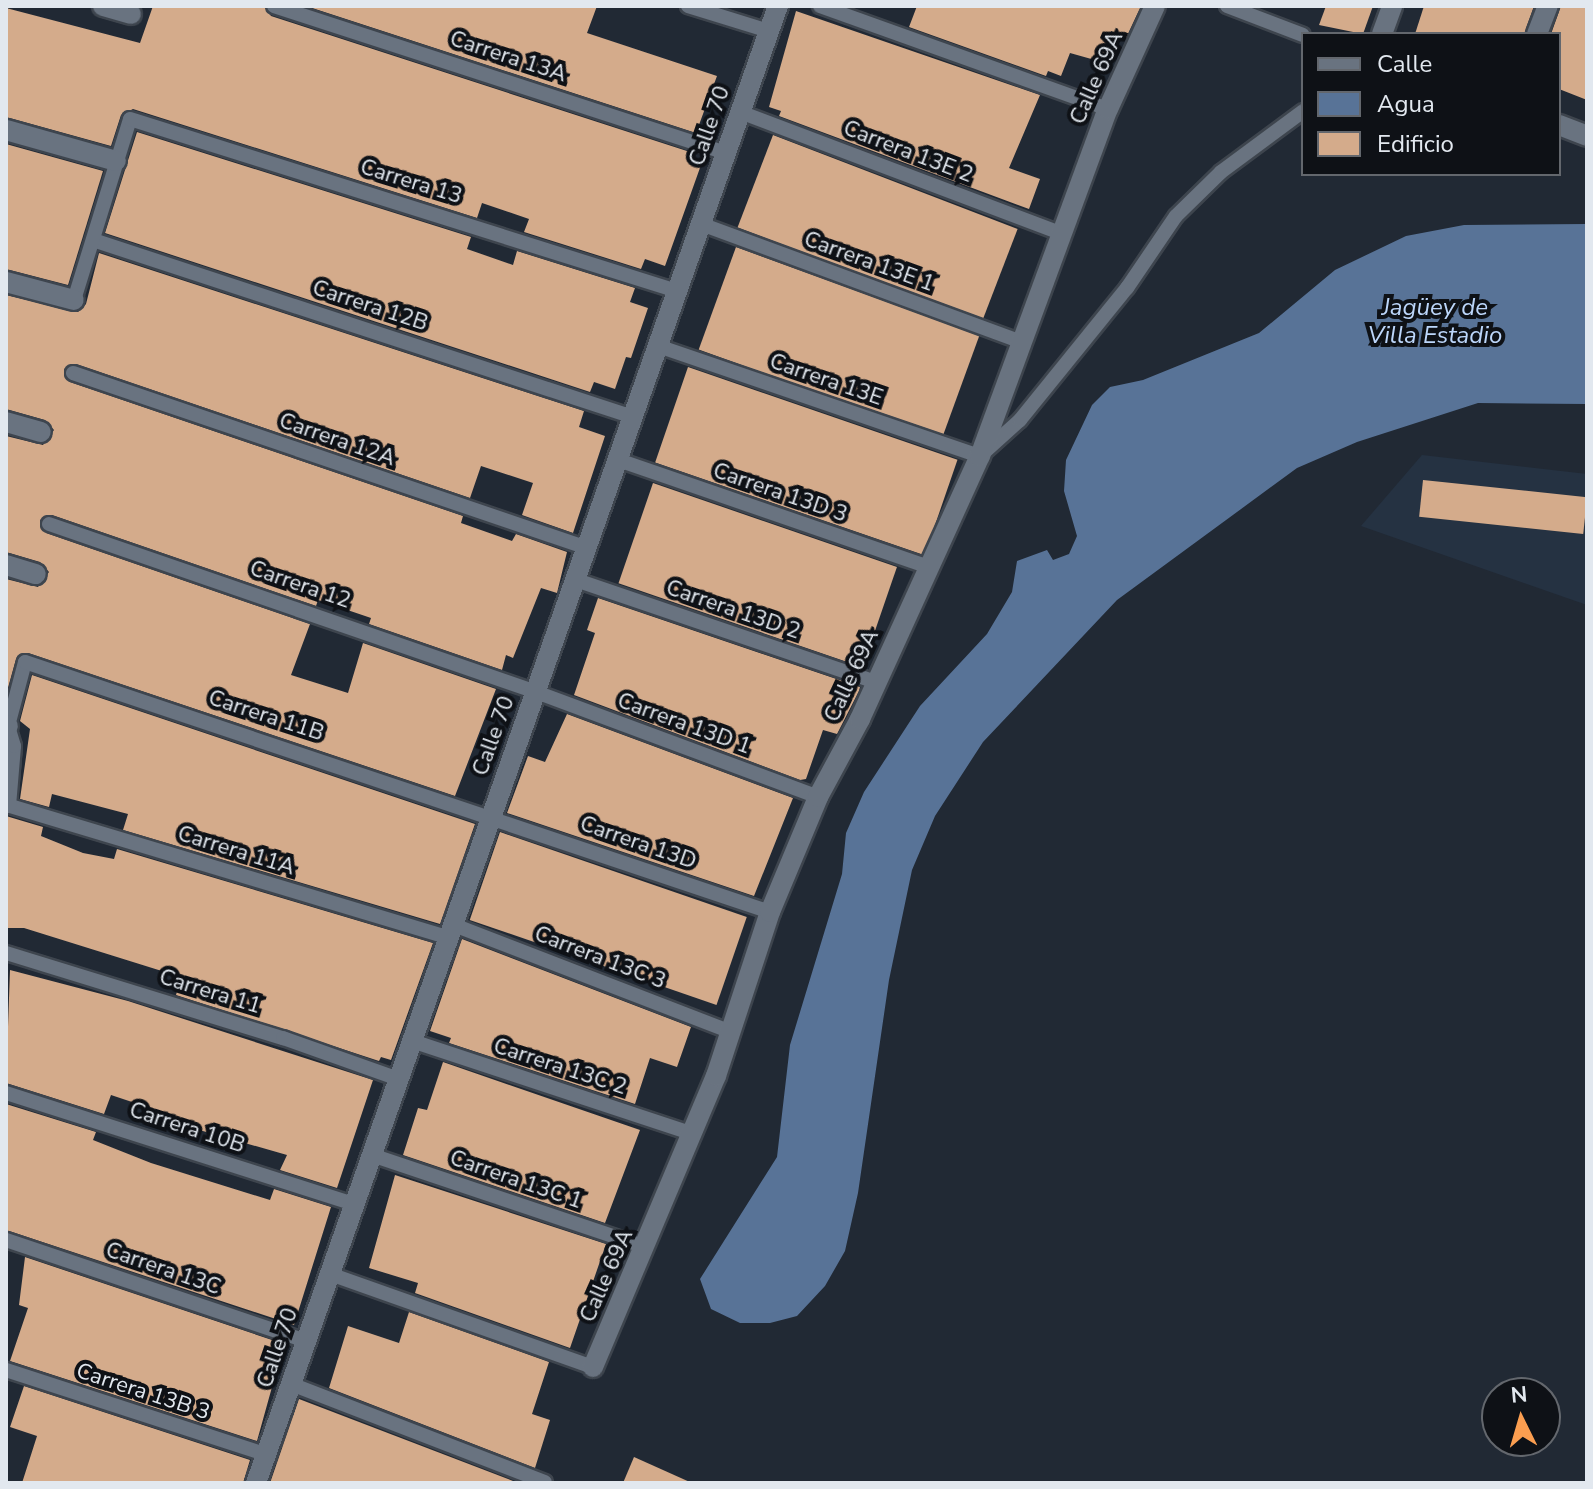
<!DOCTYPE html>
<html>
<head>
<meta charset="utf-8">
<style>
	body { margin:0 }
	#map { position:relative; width:1593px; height:1489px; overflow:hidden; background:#212934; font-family:"Nunito Sans",sans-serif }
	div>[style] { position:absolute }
	.built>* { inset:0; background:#253242 }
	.water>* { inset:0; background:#587397 }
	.building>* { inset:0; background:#d4ab8b; transform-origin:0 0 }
	.roads { filter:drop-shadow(2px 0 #3e454e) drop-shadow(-2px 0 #3e454e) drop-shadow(0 2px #3e454e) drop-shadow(0 -2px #3e454e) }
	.service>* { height:14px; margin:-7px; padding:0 7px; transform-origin:7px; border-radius:7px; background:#697380 }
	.minor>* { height:20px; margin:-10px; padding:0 10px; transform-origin:10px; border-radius:10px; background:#697380 }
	span { translate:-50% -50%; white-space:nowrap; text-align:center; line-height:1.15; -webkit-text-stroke:8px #0e1116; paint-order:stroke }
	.street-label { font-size:22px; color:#e2e8ef }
	.water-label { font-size:24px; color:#bcd6fa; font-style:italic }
	.frame { position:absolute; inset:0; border:8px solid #e2e8ef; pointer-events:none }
	.legend { position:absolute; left:1301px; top:32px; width:260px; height:144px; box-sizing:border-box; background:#0e1116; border:2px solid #63676d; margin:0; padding:10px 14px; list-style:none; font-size:24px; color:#e2e8ef }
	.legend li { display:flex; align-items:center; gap:16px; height:40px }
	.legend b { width:40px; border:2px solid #63676d }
	.north { position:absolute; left:1481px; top:1377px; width:80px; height:80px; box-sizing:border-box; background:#0e1116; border:2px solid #63676d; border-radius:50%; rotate:355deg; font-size:22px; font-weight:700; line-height:32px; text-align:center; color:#e2e8ef }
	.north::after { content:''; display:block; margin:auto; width:28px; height:36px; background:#fb9e50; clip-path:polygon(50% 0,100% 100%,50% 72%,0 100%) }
</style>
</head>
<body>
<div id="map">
	<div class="built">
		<i style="clip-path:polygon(1422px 455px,1587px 474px,1587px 605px,1361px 526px)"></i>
	</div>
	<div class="water">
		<i style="clip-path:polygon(1587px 224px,1587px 404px,1478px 403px,1357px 442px,1297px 468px,1117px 600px,983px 742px,935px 816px,912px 870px,889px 980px,858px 1193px,845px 1251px,825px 1286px,797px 1316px,770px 1323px,740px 1323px,711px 1309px,700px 1279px,777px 1157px,790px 1045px,842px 874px,846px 833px,864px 792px,920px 706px,987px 634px,1012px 592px,1017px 561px,1047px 550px,1053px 560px,1069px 554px,1077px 536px,1064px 491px,1066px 460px,1092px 405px,1110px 387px,1143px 380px,1259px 333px,1335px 270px,1406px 236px,1464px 225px)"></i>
	</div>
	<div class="building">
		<i style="clip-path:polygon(153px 6px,264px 6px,271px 16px,690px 152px,687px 160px,701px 165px,665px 266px,645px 259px,641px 269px,524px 232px,529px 219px,482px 203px,477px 218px,133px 109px,121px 115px,111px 146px,6px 117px,6px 8px,140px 43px)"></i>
		<i style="clip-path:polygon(306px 6px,597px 6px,587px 33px,717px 76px,696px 133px)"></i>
		<i style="clip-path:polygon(917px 6px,1141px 6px,1126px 38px,1111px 31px,1102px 62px,1070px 53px,1061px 76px,1048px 71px,1046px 76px,909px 27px)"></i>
		<i style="clip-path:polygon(1326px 6px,1373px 6px,1363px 34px,1319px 25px)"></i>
		<i style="clip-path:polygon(1424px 6px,1534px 6px,1524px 34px,1415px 34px)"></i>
		<i style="clip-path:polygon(1561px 6px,1587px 6px,1587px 100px,1559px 89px,1559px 34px,1551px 34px)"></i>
		<i style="clip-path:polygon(796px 11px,1040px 95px,1009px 168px,1040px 179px,1029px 209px,779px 116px,781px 111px,769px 107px)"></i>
		<i style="clip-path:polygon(137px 132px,471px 237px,467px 249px,513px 265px,517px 251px,635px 288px,630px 302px,648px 308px,631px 358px,626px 357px,615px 389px,594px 382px,590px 392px,105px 233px)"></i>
		<i style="left:773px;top:135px;width:262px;height:99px;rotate:21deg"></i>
		<i style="clip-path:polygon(6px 144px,103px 171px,68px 285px,6px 269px)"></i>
		<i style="left:736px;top:247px;width:259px;height:109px;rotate:20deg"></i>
		<i style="clip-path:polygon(99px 253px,584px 411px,579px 427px,605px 436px,573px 533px,522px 515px,533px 483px,481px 466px,470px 498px,76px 364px,64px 369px,70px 382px,463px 516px,461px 523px,512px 541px,516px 534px,567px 552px,557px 593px,541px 588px,513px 658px,506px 655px,502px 670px,369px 624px,371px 618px,318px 600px,316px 606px,52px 515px,40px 520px,46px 533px,310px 624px,291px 675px,348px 693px,363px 643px,496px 689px,455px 796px,28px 653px,16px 659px,6px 695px,6px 579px,38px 587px,49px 572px,40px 562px,6px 552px,6px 436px,43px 445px,54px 430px,45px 420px,6px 409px,6px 295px,78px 312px,86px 304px)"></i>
		<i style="left:688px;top:367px;width:285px;height:101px;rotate:19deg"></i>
		<i style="left:1423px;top:480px;width:165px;height:37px;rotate:6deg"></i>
		<i style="left:653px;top:483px;width:258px;height:106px;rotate:19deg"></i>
		<i style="clip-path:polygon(598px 598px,860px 687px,859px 691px,837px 734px,823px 730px,806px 779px,800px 780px,574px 695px,595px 633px,587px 630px)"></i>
		<i style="clip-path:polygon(32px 675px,475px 824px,440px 924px,123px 830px,128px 814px,52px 794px,49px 807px,20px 799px,30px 729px,20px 721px)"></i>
		<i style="clip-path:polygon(567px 714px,793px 798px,754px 896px,507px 813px,528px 756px,545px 762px)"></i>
		<i style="clip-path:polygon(6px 816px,43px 827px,41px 836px,83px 853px,114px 859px,117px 849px,433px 943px,391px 1060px,381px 1057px,379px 1061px,176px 995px,181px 977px,24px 928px,6px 928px)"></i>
		<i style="left:500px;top:832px;width:261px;height:93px;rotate:19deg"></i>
		<i style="clip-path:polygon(462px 939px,691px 1027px,677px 1067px,650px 1058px,635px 1104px,449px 1043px,451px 1038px,430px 1031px)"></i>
		<i style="clip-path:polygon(10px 970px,128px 1001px,373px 1080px,337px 1188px,280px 1170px,287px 1155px,154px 1117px,156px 1110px,111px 1095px,104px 1114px,6px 1083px)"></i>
		<i style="clip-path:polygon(443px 1062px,640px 1130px,605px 1223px,403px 1155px,418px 1108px,427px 1110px)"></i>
		<i style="clip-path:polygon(6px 1104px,96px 1132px,93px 1140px,151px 1163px,270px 1200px,274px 1189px,331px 1207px,294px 1325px,6px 1230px)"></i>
		<i style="clip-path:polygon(395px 1175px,606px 1244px,570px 1348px,415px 1293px,418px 1283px,369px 1268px)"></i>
		<i style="clip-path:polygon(25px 1257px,284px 1344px,257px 1441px,10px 1361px,28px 1308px,19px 1305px)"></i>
		<i style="clip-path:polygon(409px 1312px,549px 1362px,532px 1414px,550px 1420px,535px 1468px,329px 1388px,348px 1326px,399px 1343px)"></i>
		<i style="clip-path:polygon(24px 1386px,250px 1460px,243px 1483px,22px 1483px,37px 1436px,10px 1427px)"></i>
		<i style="clip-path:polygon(299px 1399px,513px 1481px,513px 1483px,270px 1483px)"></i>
		<i style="clip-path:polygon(634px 1457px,692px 1483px,623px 1483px)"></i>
	</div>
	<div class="roads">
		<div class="service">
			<i style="left:274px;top:6px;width:475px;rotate:18deg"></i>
			<i style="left:688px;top:6px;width:85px;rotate:17.2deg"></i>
			<i style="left:820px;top:6px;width:306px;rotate:19.7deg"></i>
			<i style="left:1227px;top:6px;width:81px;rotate:20.9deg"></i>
			<i style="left:740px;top:112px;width:343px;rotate:20.7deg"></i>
			<i style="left:701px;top:224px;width:341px;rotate:20.2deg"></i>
			<i style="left:93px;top:240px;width:568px;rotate:18.15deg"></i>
			<i style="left:74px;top:300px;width:189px;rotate:-72.8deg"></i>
			<i style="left:130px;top:119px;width:573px;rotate:17.46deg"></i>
			<i style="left:658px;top:346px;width:340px;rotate:18.9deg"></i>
			<i style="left:980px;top:456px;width:54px;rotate:-42deg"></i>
			<i style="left:1020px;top:420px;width:170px;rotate:-51deg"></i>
			<i style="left:1127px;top:288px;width:87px;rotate:-55.8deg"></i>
			<i style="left:1176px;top:216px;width:63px;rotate:-44.4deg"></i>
			<i style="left:1221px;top:172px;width:102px;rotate:-36.6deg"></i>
			<i style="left:73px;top:373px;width:543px;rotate:18.8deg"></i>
			<i style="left:618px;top:460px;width:329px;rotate:19deg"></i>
			<i style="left:49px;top:524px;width:515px;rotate:19.03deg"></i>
			<i style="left:536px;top:692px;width:301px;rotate:20.4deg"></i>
			<i style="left:576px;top:580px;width:317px;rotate:18.8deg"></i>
			<i style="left:454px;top:925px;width:295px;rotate:21.1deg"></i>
			<i style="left:450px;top:938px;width:460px;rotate:-163.3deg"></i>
			<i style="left:9px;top:806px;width:60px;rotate:-85.2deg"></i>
			<i style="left:14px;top:746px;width:21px;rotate:-107deg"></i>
			<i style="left:8px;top:726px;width:66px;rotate:-75.1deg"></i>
			<i style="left:25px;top:662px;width:786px;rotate:18.55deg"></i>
			<i style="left:6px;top:953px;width:290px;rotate:17.1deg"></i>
			<i style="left:283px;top:1038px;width:123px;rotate:19.5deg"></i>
			<i style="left:412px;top:1041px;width:296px;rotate:18.3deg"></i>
			<i style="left:6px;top:1093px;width:365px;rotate:17.7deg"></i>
			<i style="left:372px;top:1155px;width:289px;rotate:18.6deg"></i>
			<i style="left:6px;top:1240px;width:317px;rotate:18.6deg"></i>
			<i style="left:330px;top:1274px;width:279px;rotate:19.5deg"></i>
			<i style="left:6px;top:1370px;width:274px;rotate:18deg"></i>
			<i style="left:291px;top:1384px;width:272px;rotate:21.1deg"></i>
		</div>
		<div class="minor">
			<i style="left:103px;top:6px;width:29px;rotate:16deg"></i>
			<i style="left:1382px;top:34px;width:30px;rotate:-70deg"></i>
			<i style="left:1537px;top:34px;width:30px;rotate:-69deg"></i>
			<i style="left:1559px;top:125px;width:30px;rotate:21deg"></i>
			<i style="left:6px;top:130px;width:114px;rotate:15.7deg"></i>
			<i style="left:6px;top:282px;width:70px;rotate:14.8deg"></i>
			<i style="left:6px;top:422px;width:36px;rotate:16deg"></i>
			<i style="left:6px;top:565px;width:31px;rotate:17deg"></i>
			<i style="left:6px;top:725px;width:2px;rotate:27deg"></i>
			<i style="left:593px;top:1367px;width:316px;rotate:-67.1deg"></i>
			<i style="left:716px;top:1076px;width:173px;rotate:-71.8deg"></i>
			<i style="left:770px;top:912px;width:125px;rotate:-67.3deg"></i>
			<i style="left:818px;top:797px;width:89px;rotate:-61.7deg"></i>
			<i style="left:860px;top:719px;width:289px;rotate:-65.5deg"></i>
			<i style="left:980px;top:456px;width:370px;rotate:-69.8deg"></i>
			<i style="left:1108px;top:109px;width:113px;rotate:-65.5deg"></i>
			<i style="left:256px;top:1483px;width:1567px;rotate:-70.54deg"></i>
		</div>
	</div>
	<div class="street-label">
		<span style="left:508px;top:57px;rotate:18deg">Carrera 13A</span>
		<span style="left:1097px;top:78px;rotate:-66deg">Calle 69A</span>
		<span style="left:710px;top:126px;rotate:-71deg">Calle 70</span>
		<span style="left:908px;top:152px;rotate:21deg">Carrera 13E 2</span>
		<span style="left:411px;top:182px;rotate:17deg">Carrera 13</span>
		<span style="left:869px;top:262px;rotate:20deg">Carrera 13E 1</span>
		<span style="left:370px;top:306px;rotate:18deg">Carrera 12B</span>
		<span style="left:826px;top:380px;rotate:19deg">Carrera 13E</span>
		<span style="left:337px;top:440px;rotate:19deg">Carrera 12A</span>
		<span style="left:780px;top:493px;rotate:19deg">Carrera 13D 3</span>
		<span style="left:300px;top:585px;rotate:19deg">Carrera 12</span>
		<span style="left:733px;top:610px;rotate:19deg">Carrera 13D 2</span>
		<span style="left:852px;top:676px;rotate:-65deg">Calle 69A</span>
		<span style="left:266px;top:716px;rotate:18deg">Carrera 11B</span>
		<span style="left:684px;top:724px;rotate:20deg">Carrera 13D 1</span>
		<span style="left:494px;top:736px;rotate:-70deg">Calle 70</span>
		<span style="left:638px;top:843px;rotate:19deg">Carrera 13D</span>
		<span style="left:236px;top:851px;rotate:17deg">Carrera 11A</span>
		<span style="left:600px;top:958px;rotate:21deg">Carrera 13C 3</span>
		<span style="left:210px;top:992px;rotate:17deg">Carrera 11</span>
		<span style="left:560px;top:1067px;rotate:18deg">Carrera 13C 2</span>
		<span style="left:187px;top:1128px;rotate:18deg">Carrera 10B</span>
		<span style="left:516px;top:1180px;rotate:19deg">Carrera 13C 1</span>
		<span style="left:163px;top:1269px;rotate:19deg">Carrera 13C</span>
		<span style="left:607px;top:1276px;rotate:-66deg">Calle 69A</span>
		<span style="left:278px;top:1348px;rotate:-71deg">Calle 70</span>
		<span style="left:143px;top:1392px;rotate:18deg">Carrera 13B 3</span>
	</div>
	<div class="water-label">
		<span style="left:1435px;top:322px">Jagüey de<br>Villa Estadio</span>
	</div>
	<div class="frame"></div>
	<ul class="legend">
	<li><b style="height:10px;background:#697380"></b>Calle</li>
	<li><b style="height:22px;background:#587397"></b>Agua</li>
	<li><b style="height:22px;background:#d4ab8b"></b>Edificio</li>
	</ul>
	<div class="north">N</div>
</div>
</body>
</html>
